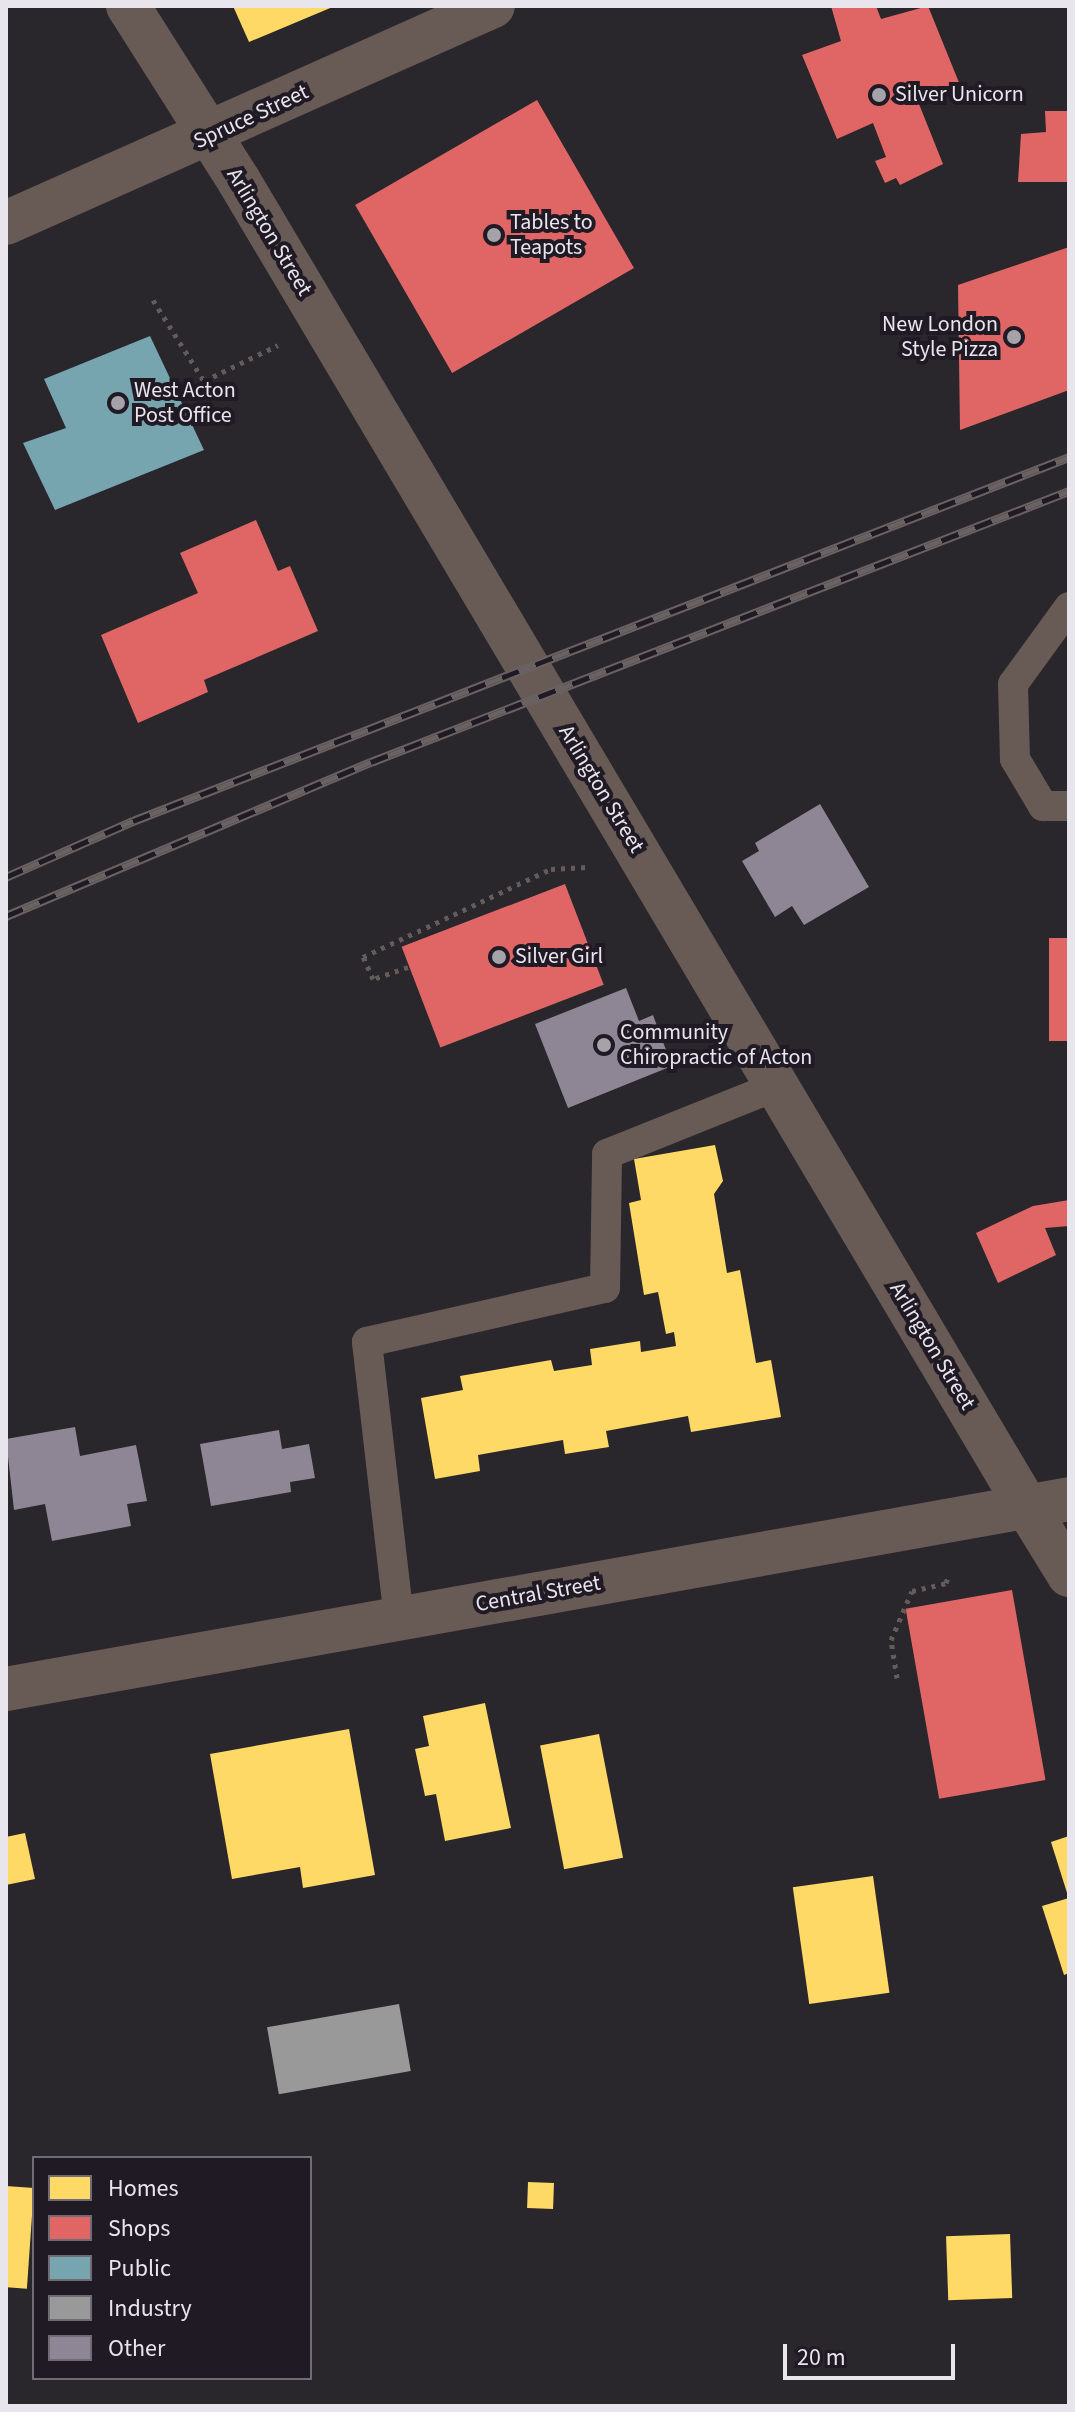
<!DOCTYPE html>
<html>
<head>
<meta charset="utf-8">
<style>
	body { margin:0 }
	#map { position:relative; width:1075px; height:2412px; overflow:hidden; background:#29262c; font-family:"Source Sans 3",sans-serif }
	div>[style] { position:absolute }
	.homes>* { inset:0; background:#ffd966; transform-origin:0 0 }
	.shops>* { inset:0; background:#e06666; transform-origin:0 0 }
	.public>* { inset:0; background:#76a5af }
	.industry>* { inset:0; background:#999; transform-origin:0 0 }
	.building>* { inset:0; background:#8e8694 }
	.path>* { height:5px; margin-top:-2.5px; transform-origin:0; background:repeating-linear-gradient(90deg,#645b5b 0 4px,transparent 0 10px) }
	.service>* { height:30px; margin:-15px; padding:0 15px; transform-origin:15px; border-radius:15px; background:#685a55 }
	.minor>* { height:44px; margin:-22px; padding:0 22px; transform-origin:22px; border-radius:22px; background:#685a55 }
	.tertiary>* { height:44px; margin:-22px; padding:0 22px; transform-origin:22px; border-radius:22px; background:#685a55 }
	.rail>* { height:9px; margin-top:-4.5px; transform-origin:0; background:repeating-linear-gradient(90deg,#201a25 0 18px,#696162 0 36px); box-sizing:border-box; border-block:2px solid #696162 }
	.dots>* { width:22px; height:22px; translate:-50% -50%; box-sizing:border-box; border:4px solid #201a25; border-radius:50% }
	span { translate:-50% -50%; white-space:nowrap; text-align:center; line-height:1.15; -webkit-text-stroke:8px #201a25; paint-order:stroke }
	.poi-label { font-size:22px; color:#e9e5ed }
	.left { translate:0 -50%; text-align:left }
	.right { translate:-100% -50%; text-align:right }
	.street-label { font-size:22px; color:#e9e5ed }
	.frame { position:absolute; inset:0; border:8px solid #e9e5ed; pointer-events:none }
	.legend { position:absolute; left:32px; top:2156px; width:280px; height:224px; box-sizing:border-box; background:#201a25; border:2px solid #706b75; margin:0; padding:10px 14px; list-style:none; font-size:24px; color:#e9e5ed }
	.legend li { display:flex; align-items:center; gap:16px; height:40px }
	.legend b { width:40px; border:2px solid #706b75 }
	.scale { position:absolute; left:783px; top:2344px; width:172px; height:36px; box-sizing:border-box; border:4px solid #e9e5ed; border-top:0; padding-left:10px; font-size:24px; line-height:28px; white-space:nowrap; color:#e9e5ed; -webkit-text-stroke:6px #201a25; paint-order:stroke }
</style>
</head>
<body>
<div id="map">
	<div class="homes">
		<i style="clip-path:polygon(233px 6px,335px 6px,249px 42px)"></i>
		<i style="clip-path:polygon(715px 1145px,723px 1181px,714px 1194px,727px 1273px,740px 1270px,756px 1363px,771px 1360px,781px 1417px,691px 1432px,688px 1416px,606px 1431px,609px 1447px,565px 1454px,563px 1440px,478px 1455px,480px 1471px,435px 1479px,421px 1398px,463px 1390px,460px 1376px,551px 1360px,554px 1371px,592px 1365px,590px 1349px,640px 1341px,641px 1352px,676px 1346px,674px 1332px,666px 1334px,658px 1292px,644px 1295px,629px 1203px,641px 1200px,634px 1159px)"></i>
		<i style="clip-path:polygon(485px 1703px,511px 1828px,445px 1841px,436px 1794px,425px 1796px,415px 1749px,429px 1746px,423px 1716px)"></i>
		<i style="clip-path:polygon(349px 1729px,375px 1875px,303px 1888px,300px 1867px,232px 1879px,210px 1754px)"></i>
		<i style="left:599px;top:1734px;width:126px;height:60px;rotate:79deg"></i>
		<i style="clip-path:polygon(25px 1833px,35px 1879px,6px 1885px,6px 1837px)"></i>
		<i style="clip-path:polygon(1069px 1836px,1069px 1896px,1068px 1896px,1051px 1842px)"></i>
		<i style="left:873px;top:1876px;width:118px;height:81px;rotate:82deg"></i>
		<i style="clip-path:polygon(1069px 1898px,1069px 1973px,1064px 1975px,1042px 1906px)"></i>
		<i style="left:528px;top:2182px;width:26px;height:26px;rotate:2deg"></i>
		<i style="left:6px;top:2186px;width:28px;height:101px;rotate:4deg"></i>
		<i style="left:1010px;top:2234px;width:64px;height:64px;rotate:88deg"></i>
	</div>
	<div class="shops">
		<i style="clip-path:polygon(831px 6px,876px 6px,881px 19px,928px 6px,960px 85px,919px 104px,943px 164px,900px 185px,896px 178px,885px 183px,875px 161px,886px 157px,873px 123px,837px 139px,802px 55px,841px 41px)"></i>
		<i style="left:537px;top:100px;width:194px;height:210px;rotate:60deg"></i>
		<i style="clip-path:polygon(1045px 111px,1069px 111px,1069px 182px,1018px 182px,1021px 134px,1046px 132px)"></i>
		<i style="clip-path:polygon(1069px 247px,1069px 390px,960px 430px,958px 285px)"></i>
		<i style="clip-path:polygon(256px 520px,278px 571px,290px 566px,318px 631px,204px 680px,208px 692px,138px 723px,101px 635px,198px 593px,180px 553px)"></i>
		<i style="left:565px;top:884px;width:108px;height:175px;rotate:69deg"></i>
		<i style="left:1049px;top:938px;width:20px;height:103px"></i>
		<i style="clip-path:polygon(1069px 1200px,1069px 1226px,1045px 1228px,1056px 1255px,998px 1283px,976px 1233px,1033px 1206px)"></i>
		<i style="left:1012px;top:1590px;width:193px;height:108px;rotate:80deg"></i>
	</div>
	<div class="public">
		<i style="clip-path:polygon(150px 336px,204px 450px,55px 510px,23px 443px,66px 428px,44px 379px)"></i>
	</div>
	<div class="industry">
		<i style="left:399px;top:2004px;width:68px;height:134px;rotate:80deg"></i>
	</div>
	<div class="building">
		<i style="clip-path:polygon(820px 804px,869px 887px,804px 925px,792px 906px,775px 917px,742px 861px,759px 851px,755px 843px)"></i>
		<i style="clip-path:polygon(626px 988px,639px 1021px,653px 1015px,672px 1066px,568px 1108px,535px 1024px)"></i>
		<i style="clip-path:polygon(75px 1427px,80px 1456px,136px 1445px,147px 1501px,127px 1504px,131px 1526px,52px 1541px,45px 1504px,14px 1510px,6px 1439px)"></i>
		<i style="clip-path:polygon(279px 1430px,282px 1449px,309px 1444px,315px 1478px,290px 1482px,291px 1492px,211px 1506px,200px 1444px)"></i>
	</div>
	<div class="path">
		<i style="left:153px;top:300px;width:96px;rotate:57.8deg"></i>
		<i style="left:204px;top:381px;width:82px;rotate:-25.9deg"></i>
		<i style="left:408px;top:967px;width:37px;rotate:161deg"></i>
		<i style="left:373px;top:979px;width:24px;rotate:-114deg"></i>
		<i style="left:363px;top:957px;width:208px;rotate:-25.1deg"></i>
		<i style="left:551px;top:869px;width:37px;rotate:-3deg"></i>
		<i style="left:897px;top:1678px;width:38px;rotate:-99deg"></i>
		<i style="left:891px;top:1640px;width:53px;rotate:-66.8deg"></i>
		<i style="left:912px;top:1591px;width:35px;rotate:-13deg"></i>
		<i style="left:946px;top:1583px;width:9px;rotate:-72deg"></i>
	</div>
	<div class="service">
		<i style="left:1069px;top:607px;width:95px;rotate:126deg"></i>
		<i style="left:1013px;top:684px;width:75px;rotate:88.5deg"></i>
		<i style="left:1015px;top:759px;width:55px;rotate:59.2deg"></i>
		<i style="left:1043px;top:806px;width:26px"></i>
		<i style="left:399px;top:1619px;width:279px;rotate:-96.6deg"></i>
		<i style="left:367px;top:1342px;width:244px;rotate:-12.8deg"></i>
		<i style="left:605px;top:1288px;width:134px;rotate:-89.1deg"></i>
		<i style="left:607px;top:1154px;width:183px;rotate:-21.8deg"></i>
	</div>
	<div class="minor">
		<i style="left:6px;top:223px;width:533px;rotate:-24.02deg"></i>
		<i style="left:1027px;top:1507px;width:80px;rotate:58.3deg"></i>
	</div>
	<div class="tertiary">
		<i style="left:128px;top:6px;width:207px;rotate:57.6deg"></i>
		<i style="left:239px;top:181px;width:1542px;rotate:59.28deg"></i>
		<i style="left:6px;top:1689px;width:1080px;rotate:-10.13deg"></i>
	</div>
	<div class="rail">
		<i style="left:6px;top:877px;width:139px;rotate:-23.8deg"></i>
		<i style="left:133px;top:821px;width:1004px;rotate:-21.25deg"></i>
		<i style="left:6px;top:916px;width:396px;rotate:-22.9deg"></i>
		<i style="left:371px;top:762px;width:749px;rotate:-21.22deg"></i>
	</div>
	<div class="dots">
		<i style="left:879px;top:95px;background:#a6a2a9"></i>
		<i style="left:494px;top:235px;background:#a6a2a9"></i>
		<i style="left:1014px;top:337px;background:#a6a2a9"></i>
		<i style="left:118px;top:403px;background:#a6a2a9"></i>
		<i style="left:499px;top:957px;background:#a6a2a9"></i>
		<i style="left:604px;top:1045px;background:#a6a2a9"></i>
	</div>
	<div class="poi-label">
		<span class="left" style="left:895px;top:95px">Silver Unicorn</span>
		<span class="left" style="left:510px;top:235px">Tables to<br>Teapots</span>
		<span class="right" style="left:998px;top:337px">New London<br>Style Pizza</span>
		<span class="left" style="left:134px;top:403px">West Acton<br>Post Office</span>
		<span class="left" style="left:515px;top:957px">Silver Girl</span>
		<span class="left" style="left:620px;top:1045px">Community<br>Chiropractic of Acton</span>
	</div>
	<div class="street-label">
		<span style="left:251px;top:117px;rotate:-25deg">Spruce Street</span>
		<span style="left:269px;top:232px;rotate:59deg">Arlington Street</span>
		<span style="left:601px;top:789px;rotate:59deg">Arlington Street</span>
		<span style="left:932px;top:1346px;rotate:59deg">Arlington Street</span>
		<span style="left:538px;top:1594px;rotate:-10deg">Central Street</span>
	</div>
	<div class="frame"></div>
	<ul class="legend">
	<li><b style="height:22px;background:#ffd966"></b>Homes</li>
	<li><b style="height:22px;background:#e06666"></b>Shops</li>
	<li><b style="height:22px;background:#76a5af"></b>Public</li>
	<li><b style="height:22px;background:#999"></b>Industry</li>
	<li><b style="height:22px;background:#8e8694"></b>Other</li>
	</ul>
	<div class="scale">20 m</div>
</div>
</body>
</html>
